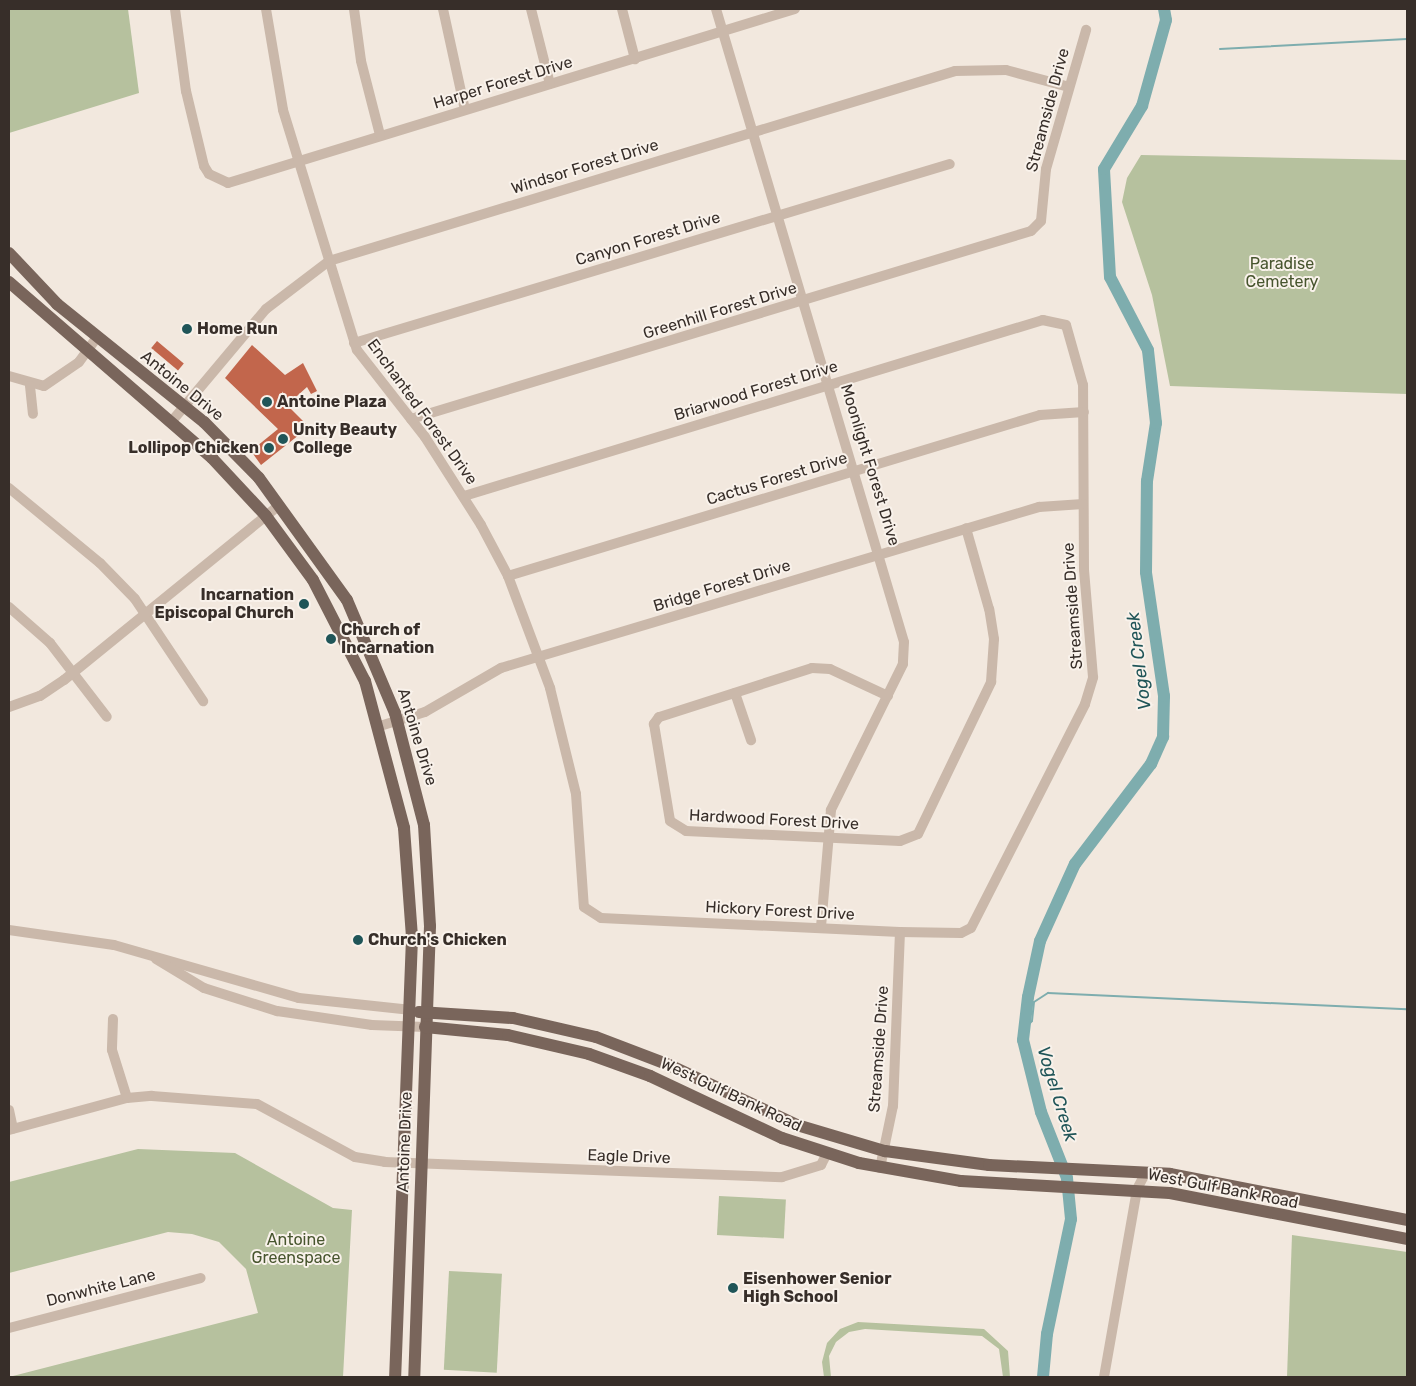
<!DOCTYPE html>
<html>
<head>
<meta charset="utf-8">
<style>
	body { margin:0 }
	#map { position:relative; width:1416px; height:1386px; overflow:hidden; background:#f2e8de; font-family:Rubik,sans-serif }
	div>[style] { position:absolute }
	.green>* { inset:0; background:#b6c19e; transform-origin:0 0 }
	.stream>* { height:2px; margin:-1px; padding:0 1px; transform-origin:1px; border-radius:1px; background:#7eadae }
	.river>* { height:12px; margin:-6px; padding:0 6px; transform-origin:6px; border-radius:6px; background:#7eadae }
	.building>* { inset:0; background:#c2664c; transform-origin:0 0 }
	.minor>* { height:10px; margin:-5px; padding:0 5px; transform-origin:5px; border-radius:5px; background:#cab8aa }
	.major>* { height:12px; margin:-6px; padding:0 6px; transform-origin:6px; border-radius:6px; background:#79655b }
	.dots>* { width:14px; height:14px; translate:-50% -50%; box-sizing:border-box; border:2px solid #f9f2eb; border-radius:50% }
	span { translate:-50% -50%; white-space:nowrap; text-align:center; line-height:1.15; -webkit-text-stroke:4px #f9f2eb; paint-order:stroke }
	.street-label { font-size:16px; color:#372e29 }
	.park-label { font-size:16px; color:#47552e }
	.poi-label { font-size:16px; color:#372e29; font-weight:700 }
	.left { translate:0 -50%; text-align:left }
	.right { translate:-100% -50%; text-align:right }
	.water-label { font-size:18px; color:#205558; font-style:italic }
	.frame { position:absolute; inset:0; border:10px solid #372e29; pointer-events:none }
</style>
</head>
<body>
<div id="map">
	<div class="green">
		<i style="clip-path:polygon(9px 9px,128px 9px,139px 93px,9px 133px)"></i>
		<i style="clip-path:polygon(1141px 155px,1407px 160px,1407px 394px,1170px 386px,1152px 295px,1122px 202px,1127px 178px)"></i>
		<i style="clip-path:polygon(138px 1149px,235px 1153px,333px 1208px,352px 1210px,343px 1377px,9px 1377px,258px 1313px,246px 1269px,219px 1242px,192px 1234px,168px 1232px,9px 1273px,9px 1182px)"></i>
		<i style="left:719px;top:1196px;width:67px;height:39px;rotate:3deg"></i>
		<i style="clip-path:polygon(1292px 1235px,1407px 1252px,1407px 1377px,1287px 1377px)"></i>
		<i style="left:449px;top:1271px;width:53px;height:99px;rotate:3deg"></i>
		<i style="clip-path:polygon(858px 1322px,984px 1329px,1008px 1351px,1010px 1377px,1003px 1377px,999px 1349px,982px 1336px,865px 1329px,849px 1332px,836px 1342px,829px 1356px,831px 1377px,824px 1377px,822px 1362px,827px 1343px,840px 1329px)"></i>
	</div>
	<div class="stream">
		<i style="left:1220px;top:49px;width:187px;rotate:-3.1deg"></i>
		<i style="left:1142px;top:106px;width:4px;rotate:-34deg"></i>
		<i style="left:1024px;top:1029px;width:11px;rotate:-45deg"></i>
		<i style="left:1032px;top:1021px;width:19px;rotate:-84deg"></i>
		<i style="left:1034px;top:1002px;width:17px;rotate:-33deg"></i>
		<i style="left:1048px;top:993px;width:359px;rotate:2.6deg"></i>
	</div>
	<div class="river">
		<i style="left:1043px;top:1377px;width:43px;rotate:-84.7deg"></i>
		<i style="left:1047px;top:1334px;width:117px;rotate:-78.2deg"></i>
		<i style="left:1071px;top:1219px;width:41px;rotate:-95.6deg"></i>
		<i style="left:1067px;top:1178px;width:71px;rotate:-111.5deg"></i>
		<i style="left:1041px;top:1112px;width:74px;rotate:-104deg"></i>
		<i style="left:1023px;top:1040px;width:43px;rotate:-83.4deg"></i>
		<i style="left:1028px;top:997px;width:57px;rotate:-77.9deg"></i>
		<i style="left:1040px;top:941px;width:85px;rotate:-65.6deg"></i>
		<i style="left:1075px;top:864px;width:126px;rotate:-52.8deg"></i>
		<i style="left:1151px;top:764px;width:30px;rotate:-66deg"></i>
		<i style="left:1163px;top:737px;width:41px;rotate:-88.6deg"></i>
		<i style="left:1164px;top:696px;width:125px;rotate:-98.3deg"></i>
		<i style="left:1146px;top:572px;width:91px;rotate:-89.4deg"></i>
		<i style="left:1147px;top:481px;width:59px;rotate:-81.2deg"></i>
		<i style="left:1156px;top:423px;width:73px;rotate:-96.3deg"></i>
		<i style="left:1148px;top:350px;width:82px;rotate:-117.5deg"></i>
		<i style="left:1110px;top:277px;width:108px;rotate:-93.2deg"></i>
		<i style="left:1104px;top:169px;width:74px;rotate:-58.9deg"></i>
		<i style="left:1142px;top:106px;width:89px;rotate:-74.4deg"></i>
		<i style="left:1166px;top:20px;width:11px;rotate:-100deg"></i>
	</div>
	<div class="building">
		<i style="left:157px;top:341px;width:35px;height:9px;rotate:40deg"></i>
		<i style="clip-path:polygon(252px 345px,285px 375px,303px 363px,317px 391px,311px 394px,307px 387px,287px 405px,309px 427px,261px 465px,251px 451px,278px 429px,225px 378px)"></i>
	</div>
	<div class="minor">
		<i style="left:175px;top:9px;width:83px;rotate:82.4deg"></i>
		<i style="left:186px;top:91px;width:77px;rotate:76.5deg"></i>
		<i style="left:204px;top:166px;width:9px;rotate:58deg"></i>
		<i style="left:209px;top:174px;width:21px;rotate:25deg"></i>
		<i style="left:228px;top:183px;width:593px;rotate:-17.06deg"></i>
		<i style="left:266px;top:9px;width:102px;rotate:80.4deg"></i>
		<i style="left:283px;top:110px;width:251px;rotate:72.9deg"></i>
		<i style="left:357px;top:350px;width:110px;rotate:52deg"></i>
		<i style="left:425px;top:437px;width:104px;rotate:57.5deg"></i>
		<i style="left:481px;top:525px;width:58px;rotate:62.1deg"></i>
		<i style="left:508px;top:576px;width:120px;rotate:69.4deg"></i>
		<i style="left:550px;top:688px;width:109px;rotate:76.2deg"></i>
		<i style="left:576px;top:794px;width:113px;rotate:86deg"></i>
		<i style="left:584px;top:907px;width:20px;rotate:33deg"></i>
		<i style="left:601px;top:918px;width:299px;rotate:2.7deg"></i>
		<i style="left:900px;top:932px;width:61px;rotate:0.9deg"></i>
		<i style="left:961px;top:933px;width:11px;rotate:-27deg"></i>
		<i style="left:971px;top:928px;width:251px;rotate:-63deg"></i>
		<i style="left:1085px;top:704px;width:28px;rotate:-73deg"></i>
		<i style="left:1093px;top:677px;width:108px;rotate:-94.8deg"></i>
		<i style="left:1084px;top:569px;width:184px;rotate:-90.3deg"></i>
		<i style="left:1083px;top:385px;width:62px;rotate:-105.8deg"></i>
		<i style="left:1066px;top:325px;width:24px;rotate:-168deg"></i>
		<i style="left:1043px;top:320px;width:605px;rotate:163.09deg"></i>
		<i style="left:354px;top:9px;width:52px;rotate:82.3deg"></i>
		<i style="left:361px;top:61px;width:76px;rotate:75.6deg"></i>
		<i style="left:443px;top:9px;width:103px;rotate:77.7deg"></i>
		<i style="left:531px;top:9px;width:77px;rotate:75.8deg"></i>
		<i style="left:622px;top:9px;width:52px;rotate:75.4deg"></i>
		<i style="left:716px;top:9px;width:660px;rotate:73.46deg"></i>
		<i style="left:904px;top:642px;width:22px;rotate:93deg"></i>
		<i style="left:903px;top:664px;width:163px;rotate:116.3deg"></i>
		<i style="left:831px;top:810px;width:117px;rotate:94.9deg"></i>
		<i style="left:354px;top:343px;width:622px;rotate:-16.72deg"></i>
		<i style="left:9px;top:376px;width:36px;rotate:16deg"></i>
		<i style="left:44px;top:386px;width:42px;rotate:-34.4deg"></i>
		<i style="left:79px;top:362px;width:29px;rotate:-54deg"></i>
		<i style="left:30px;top:386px;width:28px;rotate:84deg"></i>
		<i style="left:411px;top:419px;width:648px;rotate:-16.87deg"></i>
		<i style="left:1031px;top:231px;width:14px;rotate:-45deg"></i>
		<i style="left:1041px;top:221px;width:52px;rotate:-84.5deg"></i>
		<i style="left:1046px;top:169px;width:145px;rotate:-73.9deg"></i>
		<i style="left:172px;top:421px;width:146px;rotate:-50deg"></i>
		<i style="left:266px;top:309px;width:79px;rotate:-37.3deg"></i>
		<i style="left:329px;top:261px;width:654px;rotate:-16.88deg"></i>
		<i style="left:955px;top:71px;width:51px;rotate:-1.1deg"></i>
		<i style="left:1006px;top:70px;width:65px;rotate:15.1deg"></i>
		<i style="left:9px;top:488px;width:118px;rotate:39.5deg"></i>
		<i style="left:100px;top:563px;width:50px;rotate:45.8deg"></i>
		<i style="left:135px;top:599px;width:123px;rotate:56.3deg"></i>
		<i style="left:508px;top:576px;width:556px;rotate:-16.84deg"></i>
		<i style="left:1040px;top:415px;width:44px;rotate:-3.9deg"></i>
		<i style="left:9px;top:607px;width:55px;rotate:41.3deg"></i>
		<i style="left:50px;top:643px;width:93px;rotate:52.4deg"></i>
		<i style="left:735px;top:693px;width:50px;rotate:71.2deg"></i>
		<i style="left:888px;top:696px;width:64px;rotate:-155deg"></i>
		<i style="left:830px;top:669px;width:18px;rotate:-177deg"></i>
		<i style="left:812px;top:668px;width:161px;rotate:162.2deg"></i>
		<i style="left:659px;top:717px;width:9px;rotate:126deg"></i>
		<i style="left:654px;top:724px;width:98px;rotate:80.6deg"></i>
		<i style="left:670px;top:821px;width:19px;rotate:32deg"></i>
		<i style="left:686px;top:831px;width:214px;rotate:2.7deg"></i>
		<i style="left:900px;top:841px;width:19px;rotate:-21deg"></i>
		<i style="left:918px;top:834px;width:169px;rotate:-64.3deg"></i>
		<i style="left:991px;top:682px;width:43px;rotate:-86deg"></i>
		<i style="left:994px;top:639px;width:30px;rotate:-99deg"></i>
		<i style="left:989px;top:609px;width:84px;rotate:-105.9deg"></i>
		<i style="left:9px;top:707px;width:33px;rotate:-20deg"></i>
		<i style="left:40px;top:696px;width:29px;rotate:-34deg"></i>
		<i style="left:64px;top:680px;width:277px;rotate:-39.1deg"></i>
		<i style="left:380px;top:726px;width:47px;rotate:-17.3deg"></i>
		<i style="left:425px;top:712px;width:88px;rotate:-30.1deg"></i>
		<i style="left:501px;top:668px;width:562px;rotate:-16.66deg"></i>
		<i style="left:1039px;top:507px;width:44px;rotate:-3.9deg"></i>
		<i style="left:9px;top:930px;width:106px;rotate:8.1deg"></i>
		<i style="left:114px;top:945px;width:192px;rotate:16deg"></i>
		<i style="left:299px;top:998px;width:113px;rotate:6.1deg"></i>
		<i style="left:156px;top:959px;width:56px;rotate:31.1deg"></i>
		<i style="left:204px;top:988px;width:77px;rotate:17.5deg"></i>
		<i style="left:277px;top:1011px;width:96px;rotate:8.4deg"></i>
		<i style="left:372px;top:1025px;width:53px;rotate:2.2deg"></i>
		<i style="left:113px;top:1019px;width:31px;rotate:92deg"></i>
		<i style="left:112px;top:1050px;width:50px;rotate:72.6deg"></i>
		<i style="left:9px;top:1110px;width:19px;rotate:78deg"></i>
		<i style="left:9px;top:1130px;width:122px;rotate:-15.2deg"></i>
		<i style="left:127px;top:1098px;width:25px;rotate:-5deg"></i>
		<i style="left:152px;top:1096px;width:105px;rotate:4.4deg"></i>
		<i style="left:257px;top:1104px;width:111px;rotate:28.4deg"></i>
		<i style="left:355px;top:1157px;width:30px;rotate:9deg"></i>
		<i style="left:385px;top:1162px;width:397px;rotate:2.2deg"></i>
		<i style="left:782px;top:1177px;width:41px;rotate:-17.1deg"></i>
		<i style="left:821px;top:1165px;width:13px;rotate:-63deg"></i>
		<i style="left:880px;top:1168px;width:63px;rotate:-78.2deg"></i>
		<i style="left:893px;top:1106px;width:174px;rotate:-87.7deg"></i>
		<i style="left:9px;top:1328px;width:198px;rotate:-14.6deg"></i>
		<i style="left:1104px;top:1377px;width:191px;rotate:-80deg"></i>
		<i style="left:1137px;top:1189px;width:19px;rotate:-62deg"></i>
	</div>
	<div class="major">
		<i style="left:9px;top:253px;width:70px;rotate:46.7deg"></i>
		<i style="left:57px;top:304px;width:189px;rotate:38.8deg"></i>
		<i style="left:204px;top:422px;width:78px;rotate:45.5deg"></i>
		<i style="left:259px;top:478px;width:150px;rotate:54.2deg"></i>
		<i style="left:347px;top:600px;width:123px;rotate:67deg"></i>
		<i style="left:395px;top:713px;width:116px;rotate:75.5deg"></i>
		<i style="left:424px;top:825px;width:101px;rotate:86.6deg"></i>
		<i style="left:430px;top:926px;width:451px;rotate:92deg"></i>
		<i style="left:9px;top:282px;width:269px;rotate:40.9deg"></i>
		<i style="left:212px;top:458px;width:79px;rotate:47deg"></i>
		<i style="left:266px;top:516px;width:79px;rotate:53.7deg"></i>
		<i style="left:313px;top:580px;width:114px;rotate:62.8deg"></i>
		<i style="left:365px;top:681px;width:152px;rotate:75.1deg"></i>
		<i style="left:404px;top:828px;width:110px;rotate:85.8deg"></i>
		<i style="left:412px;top:938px;width:439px;rotate:92.2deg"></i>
		<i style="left:419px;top:1012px;width:94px;rotate:3.7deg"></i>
		<i style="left:513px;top:1018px;width:85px;rotate:12.9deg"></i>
		<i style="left:596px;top:1037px;width:78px;rotate:21deg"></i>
		<i style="left:669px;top:1065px;width:141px;rotate:25.1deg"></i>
		<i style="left:797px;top:1125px;width:92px;rotate:16.5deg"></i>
		<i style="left:885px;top:1151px;width:105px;rotate:7.7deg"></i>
		<i style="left:989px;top:1165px;width:181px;rotate:2.8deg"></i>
		<i style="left:1170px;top:1174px;width:241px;rotate:11deg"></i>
		<i style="left:425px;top:1027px;width:83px;rotate:5.5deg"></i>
		<i style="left:508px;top:1035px;width:83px;rotate:13.2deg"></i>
		<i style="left:589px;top:1054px;width:65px;rotate:19.8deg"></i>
		<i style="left:650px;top:1076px;width:146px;rotate:25.2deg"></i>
		<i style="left:782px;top:1138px;width:81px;rotate:18deg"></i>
		<i style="left:859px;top:1163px;width:104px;rotate:10deg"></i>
		<i style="left:961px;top:1181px;width:209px;rotate:3.3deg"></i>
		<i style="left:1170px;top:1193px;width:241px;rotate:11deg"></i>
	</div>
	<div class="dots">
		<i style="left:187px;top:329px;background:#205558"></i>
		<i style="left:267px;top:402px;background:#205558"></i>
		<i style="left:283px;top:439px;background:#205558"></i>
		<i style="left:269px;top:448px;background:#205558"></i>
		<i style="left:304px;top:604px;background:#205558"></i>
		<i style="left:331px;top:639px;background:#205558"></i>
		<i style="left:358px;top:940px;background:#205558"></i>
		<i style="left:733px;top:1288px;background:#205558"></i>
	</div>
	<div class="street-label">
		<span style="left:503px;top:83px;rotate:-17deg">Harper Forest Drive</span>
		<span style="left:1048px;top:110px;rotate:-75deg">Streamside Drive</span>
		<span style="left:585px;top:167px;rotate:-17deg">Windsor Forest Drive</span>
		<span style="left:648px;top:239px;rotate:-17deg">Canyon Forest Drive</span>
		<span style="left:720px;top:311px;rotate:-17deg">Greenhill Forest Drive</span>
		<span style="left:182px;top:386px;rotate:39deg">Antoine Drive</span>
		<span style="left:756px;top:391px;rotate:-17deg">Briarwood Forest Drive</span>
		<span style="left:422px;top:412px;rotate:54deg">Enchanted Forest Drive</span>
		<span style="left:870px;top:465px;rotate:73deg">Moonlight Forest Drive</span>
		<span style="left:777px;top:479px;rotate:-17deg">Cactus Forest Drive</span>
		<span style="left:722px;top:586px;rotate:-17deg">Bridge Forest Drive</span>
		<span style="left:1073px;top:606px;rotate:-94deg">Streamside Drive</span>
		<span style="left:417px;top:737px;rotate:73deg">Antoine Drive</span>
		<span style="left:774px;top:820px;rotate:3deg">Hardwood Forest Drive</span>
		<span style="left:780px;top:911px;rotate:3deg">Hickory Forest Drive</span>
		<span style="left:879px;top:1049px;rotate:-86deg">Streamside Drive</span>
		<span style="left:731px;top:1095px;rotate:25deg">West Gulf Bank Road</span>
		<span style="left:405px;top:1142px;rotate:-88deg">Antoine Drive</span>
		<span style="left:629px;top:1157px;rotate:2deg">Eagle Drive</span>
		<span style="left:1223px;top:1189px;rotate:11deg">West Gulf Bank Road</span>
		<span style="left:101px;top:1288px;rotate:-14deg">Donwhite Lane</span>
	</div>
	<div class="park-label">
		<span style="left:1282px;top:273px">Paradise<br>Cemetery</span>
		<span style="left:296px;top:1249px">Antoine<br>Greenspace</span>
	</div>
	<div class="poi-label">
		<span class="left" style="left:197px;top:329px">Home Run</span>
		<span class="left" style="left:277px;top:402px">Antoine Plaza</span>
		<span class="left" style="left:293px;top:439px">Unity Beauty<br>College</span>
		<span class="right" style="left:259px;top:448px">Lollipop Chicken</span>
		<span class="right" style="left:294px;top:604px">Incarnation<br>Episcopal Church</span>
		<span class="left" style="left:341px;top:639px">Church of<br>Incarnation</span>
		<span class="left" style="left:368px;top:940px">Church's Chicken</span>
		<span class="left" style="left:743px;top:1288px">Eisenhower Senior<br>High School</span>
	</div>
	<div class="water-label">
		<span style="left:1139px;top:661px;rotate:-97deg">Vogel Creek</span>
		<span style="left:1057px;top:1094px;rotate:73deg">Vogel Creek</span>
	</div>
	<div class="frame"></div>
</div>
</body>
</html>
